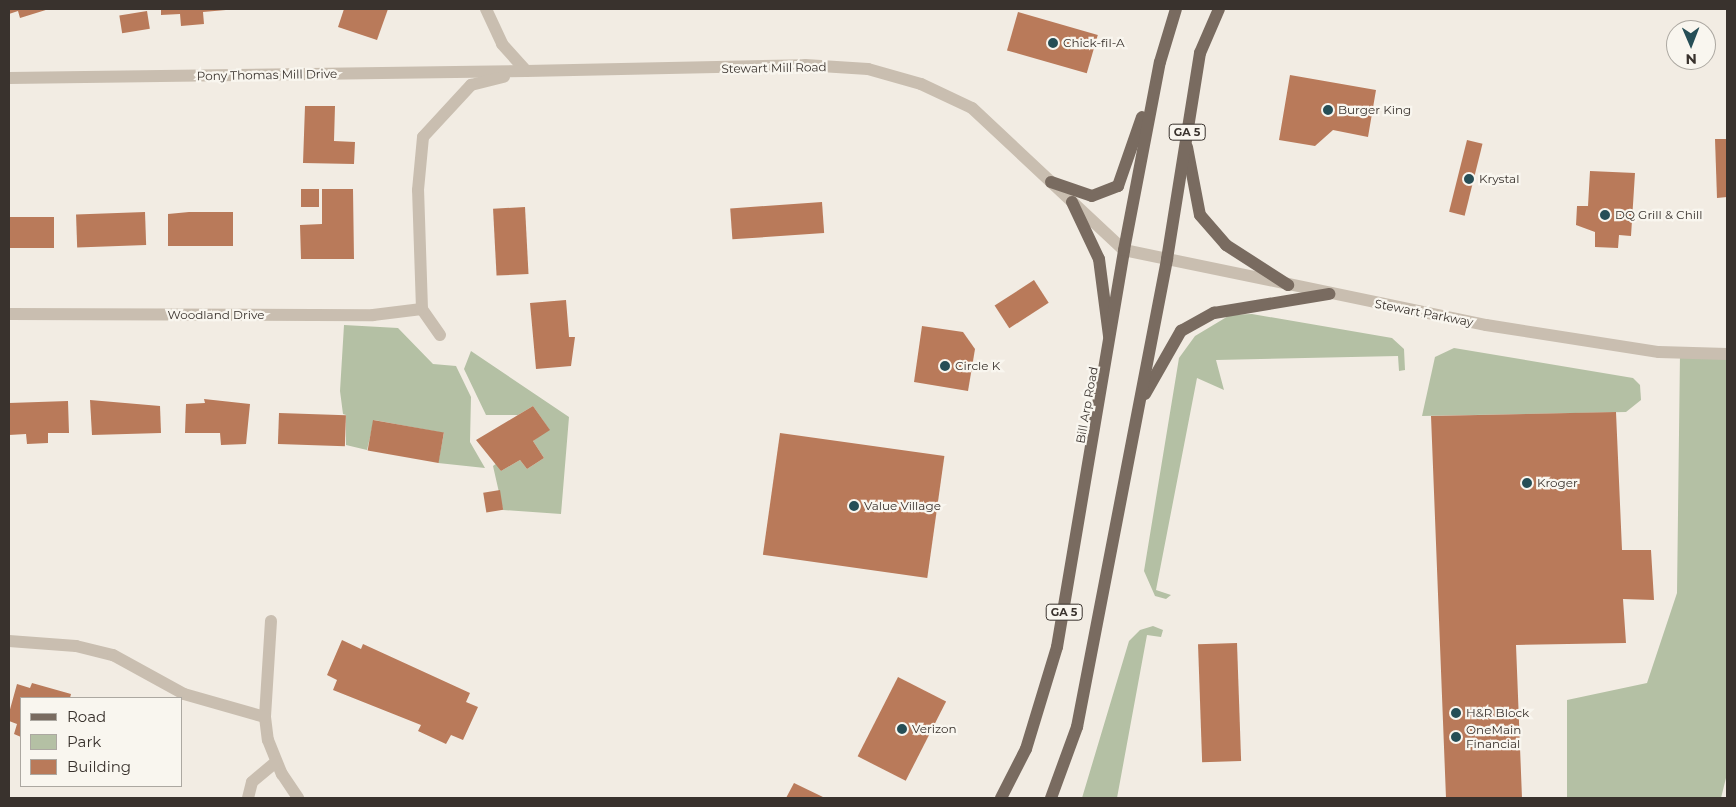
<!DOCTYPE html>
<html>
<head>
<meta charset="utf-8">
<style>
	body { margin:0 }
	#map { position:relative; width:1736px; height:807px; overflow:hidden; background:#f2ece3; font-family:Montserrat,sans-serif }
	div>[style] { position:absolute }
	.green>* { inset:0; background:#b4c0a4 }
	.building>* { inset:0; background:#b97a5a; transform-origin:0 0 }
	.minor>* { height:12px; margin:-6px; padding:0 6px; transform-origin:6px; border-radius:6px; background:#c9beb0 }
	.primary>* { height:12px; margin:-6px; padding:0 6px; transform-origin:6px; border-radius:6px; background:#796b60 }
	.dots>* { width:14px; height:14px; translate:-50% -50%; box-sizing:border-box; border:2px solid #f9f6ef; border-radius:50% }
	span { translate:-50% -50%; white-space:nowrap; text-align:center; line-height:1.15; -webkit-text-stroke:4.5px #f9f6ef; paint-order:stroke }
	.shield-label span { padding:1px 4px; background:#f9f6ef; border:1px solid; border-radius:4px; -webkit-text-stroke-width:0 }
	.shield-label { font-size:11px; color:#39322d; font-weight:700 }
	.poi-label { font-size:12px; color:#39322d }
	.left { translate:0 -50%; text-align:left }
	.street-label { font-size:12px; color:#39322d }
	.frame { position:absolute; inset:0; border:10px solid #39322d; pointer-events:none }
	.legend { position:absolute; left:20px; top:697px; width:162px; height:90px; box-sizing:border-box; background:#f9f6ef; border:1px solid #aca8a1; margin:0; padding:6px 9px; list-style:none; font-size:15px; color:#39322d }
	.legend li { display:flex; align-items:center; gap:10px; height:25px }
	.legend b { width:25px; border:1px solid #aca8a1 }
	.north { position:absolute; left:1666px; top:20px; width:50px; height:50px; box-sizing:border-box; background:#f9f6ef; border:1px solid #aca8a1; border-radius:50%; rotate:179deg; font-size:14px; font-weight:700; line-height:20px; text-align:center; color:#39322d }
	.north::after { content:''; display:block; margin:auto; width:18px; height:22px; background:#264e56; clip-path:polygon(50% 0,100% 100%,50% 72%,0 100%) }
</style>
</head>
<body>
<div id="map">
	<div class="green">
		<i style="clip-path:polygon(1252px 314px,1392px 338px,1404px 349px,1405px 370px,1399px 371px,1398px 356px,1216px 360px,1224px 390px,1197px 378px,1156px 590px,1171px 595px,1166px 599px,1155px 596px,1144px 571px,1179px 358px,1195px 336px,1230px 315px)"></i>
		<i style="clip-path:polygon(344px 325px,398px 328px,433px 364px,456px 366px,471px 397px,470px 442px,485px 468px,438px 463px,444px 433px,374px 420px,367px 450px,346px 445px,346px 415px,343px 414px,340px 391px)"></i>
		<i style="clip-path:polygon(1454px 348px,1633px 378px,1640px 385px,1641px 400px,1626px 412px,1422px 416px,1435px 357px)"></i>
		<i style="clip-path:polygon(471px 351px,569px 417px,561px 514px,503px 510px,493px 466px,497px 463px,501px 471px,520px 460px,527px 469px,544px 458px,533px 441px,549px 429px,533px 406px,518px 415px,486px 415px,464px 369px)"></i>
		<i style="clip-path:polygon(1680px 353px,1727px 354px,1727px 774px,1721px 798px,1567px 798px,1567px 700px,1647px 683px,1677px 593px)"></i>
		<i style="clip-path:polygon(1153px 626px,1163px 630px,1161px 637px,1147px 635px,1117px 798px,1082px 798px,1129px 641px,1140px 630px)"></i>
	</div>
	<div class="building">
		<i style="clip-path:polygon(9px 9px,49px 9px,20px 18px,18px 11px,9px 14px)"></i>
		<i style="clip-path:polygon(161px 9px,226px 9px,226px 10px,203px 12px,204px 24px,181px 26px,180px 14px,161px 15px)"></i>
		<i style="clip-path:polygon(344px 9px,388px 9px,377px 40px,338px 27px)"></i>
		<i style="left:147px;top:11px;width:18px;height:28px;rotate:81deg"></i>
		<i style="left:1018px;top:12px;width:83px;height:40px;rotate:16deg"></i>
		<i style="clip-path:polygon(1290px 75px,1376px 90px,1368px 137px,1333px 130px,1315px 146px,1279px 140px)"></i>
		<i style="clip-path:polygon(305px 106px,335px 106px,334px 141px,355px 142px,354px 164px,303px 163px)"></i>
		<i style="clip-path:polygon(1715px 139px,1727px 139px,1727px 197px,1717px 198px)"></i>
		<i style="left:1467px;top:140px;width:16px;height:74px;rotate:14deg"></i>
		<i style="clip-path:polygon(1590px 171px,1635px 173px,1631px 236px,1619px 235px,1618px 248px,1595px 247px,1595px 232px,1576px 225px,1577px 206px,1588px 206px)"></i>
		<i style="left:301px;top:189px;width:18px;height:18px"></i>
		<i style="clip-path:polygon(322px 189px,353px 189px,354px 259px,301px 259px,300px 225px,322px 224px)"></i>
		<i style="left:822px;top:202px;width:31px;height:92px;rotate:86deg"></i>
		<i style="left:525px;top:207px;width:67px;height:32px;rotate:87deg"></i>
		<i style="left:145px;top:212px;width:33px;height:69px;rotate:88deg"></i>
		<i style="clip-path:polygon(189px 212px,233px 212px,233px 246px,168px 246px,168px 214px)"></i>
		<i style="left:9px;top:217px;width:45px;height:31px"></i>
		<i style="left:1034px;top:280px;width:27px;height:47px;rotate:57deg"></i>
		<i style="clip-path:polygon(566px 300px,569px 337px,575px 337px,571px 366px,536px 369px,530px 303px)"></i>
		<i style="clip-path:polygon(922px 326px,963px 332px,975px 349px,968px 391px,914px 382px)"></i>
		<i style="clip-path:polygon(204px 399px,250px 404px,246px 444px,221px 445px,220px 433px,185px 433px,186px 404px,205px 403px)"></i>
		<i style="clip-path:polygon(90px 400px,160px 406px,161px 433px,92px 435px)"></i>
		<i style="clip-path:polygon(68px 401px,69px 433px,48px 433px,48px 443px,27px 444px,26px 434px,9px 435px,9px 403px)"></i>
		<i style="clip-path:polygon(533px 406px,550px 430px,533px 441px,544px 458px,527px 469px,520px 460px,501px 471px,476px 440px)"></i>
		<i style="clip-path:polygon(1616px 412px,1622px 550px,1651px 550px,1654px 600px,1623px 599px,1626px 643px,1516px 645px,1522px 798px,1446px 798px,1431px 416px)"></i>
		<i style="left:279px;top:413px;width:67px;height:31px;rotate:2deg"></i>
		<i style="left:373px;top:420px;width:72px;height:31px;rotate:10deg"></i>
		<i style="left:780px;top:433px;width:166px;height:123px;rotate:8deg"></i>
		<i style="left:500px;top:490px;width:20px;height:17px;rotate:81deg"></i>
		<i style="clip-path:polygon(342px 640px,361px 649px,363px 644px,470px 693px,466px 702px,478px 707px,463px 740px,451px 735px,446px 744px,418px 731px,421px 725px,333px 690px,337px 680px,327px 675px)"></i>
		<i style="left:1237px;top:643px;width:118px;height:39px;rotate:88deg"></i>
		<i style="left:898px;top:677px;width:54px;height:89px;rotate:27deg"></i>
		<i style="clip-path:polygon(32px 683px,71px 694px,70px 698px,21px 698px,21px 737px,14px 734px,17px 724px,9px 721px,9px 713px,17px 684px,30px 688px)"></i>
		<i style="clip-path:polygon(794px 783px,825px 798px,786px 798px)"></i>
	</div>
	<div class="minor">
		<i style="left:486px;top:9px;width:38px;rotate:65deg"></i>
		<i style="left:502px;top:44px;width:36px;rotate:48deg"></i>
		<i style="left:526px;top:71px;width:279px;rotate:-1.2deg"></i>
		<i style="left:805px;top:65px;width:63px;rotate:3.6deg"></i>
		<i style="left:868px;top:69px;width:55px;rotate:15.8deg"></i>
		<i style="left:921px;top:84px;width:56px;rotate:25.2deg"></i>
		<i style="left:972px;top:108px;width:208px;rotate:43.1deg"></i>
		<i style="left:1124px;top:250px;width:370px;rotate:11.7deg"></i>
		<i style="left:1486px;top:325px;width:175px;rotate:8.9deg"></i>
		<i style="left:1659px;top:352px;width:68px;rotate:1.7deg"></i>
		<i style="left:9px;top:78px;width:517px;rotate:-0.78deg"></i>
		<i style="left:9px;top:314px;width:364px;rotate:0.2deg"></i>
		<i style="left:373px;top:315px;width:49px;rotate:-7deg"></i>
		<i style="left:440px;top:335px;width:32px;rotate:-125deg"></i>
		<i style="left:422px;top:309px;width:119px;rotate:-91.9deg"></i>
		<i style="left:418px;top:190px;width:53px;rotate:-84.6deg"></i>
		<i style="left:423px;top:137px;width:71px;rotate:-47.3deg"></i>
		<i style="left:471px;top:85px;width:34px;rotate:-14deg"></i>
		<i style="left:271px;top:621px;width:96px;rotate:93.6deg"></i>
		<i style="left:265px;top:717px;width:23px;rotate:83deg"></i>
		<i style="left:268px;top:740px;width:37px;rotate:68deg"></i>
		<i style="left:282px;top:774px;width:29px;rotate:56deg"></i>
		<i style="left:9px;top:641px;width:67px;rotate:4.3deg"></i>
		<i style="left:76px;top:646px;width:38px;rotate:14deg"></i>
		<i style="left:113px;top:655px;width:81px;rotate:28.8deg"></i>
		<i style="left:184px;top:694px;width:84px;rotate:15.9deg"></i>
		<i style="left:248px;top:798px;width:16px;rotate:-76deg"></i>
		<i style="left:252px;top:782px;width:31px;rotate:-40deg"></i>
	</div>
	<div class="primary">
		<i style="left:1187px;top:147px;width:69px;rotate:79.2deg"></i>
		<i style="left:1200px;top:215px;width:40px;rotate:49deg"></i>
		<i style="left:1226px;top:245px;width:74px;rotate:32.8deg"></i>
		<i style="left:1051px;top:182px;width:43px;rotate:18.9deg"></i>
		<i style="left:1092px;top:196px;width:28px;rotate:-21deg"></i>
		<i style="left:1118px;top:186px;width:73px;rotate:-70.8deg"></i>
		<i style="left:1072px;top:202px;width:63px;rotate:64.7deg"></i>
		<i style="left:1099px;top:259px;width:78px;rotate:82.6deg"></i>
		<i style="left:1145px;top:394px;width:73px;rotate:-60.3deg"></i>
		<i style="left:1181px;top:331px;width:38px;rotate:-29deg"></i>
		<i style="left:1214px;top:313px;width:117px;rotate:-9.4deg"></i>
		<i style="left:1001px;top:798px;width:55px;rotate:-63deg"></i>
		<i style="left:1026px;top:749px;width:107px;rotate:-73.1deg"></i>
		<i style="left:1057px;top:647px;width:403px;rotate:-80.4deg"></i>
		<i style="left:1124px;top:250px;width:191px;rotate:-79.2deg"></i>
		<i style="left:1160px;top:62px;width:55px;rotate:-73.2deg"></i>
		<i style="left:1051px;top:798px;width:76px;rotate:-69.9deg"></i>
		<i style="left:1077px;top:727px;width:477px;rotate:-79.1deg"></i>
		<i style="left:1167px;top:259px;width:209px;rotate:-80.9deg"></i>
		<i style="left:1200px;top:53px;width:48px;rotate:-66.6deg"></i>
	</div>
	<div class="dots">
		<i style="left:1053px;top:43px;background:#264e56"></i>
		<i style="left:1328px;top:110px;background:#264e56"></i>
		<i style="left:1469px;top:179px;background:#264e56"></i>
		<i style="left:1605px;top:215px;background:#264e56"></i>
		<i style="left:945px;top:366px;background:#264e56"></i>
		<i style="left:1527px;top:483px;background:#264e56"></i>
		<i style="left:854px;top:506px;background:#264e56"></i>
		<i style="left:1456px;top:713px;background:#264e56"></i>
		<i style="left:902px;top:729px;background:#264e56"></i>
		<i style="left:1456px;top:737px;background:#264e56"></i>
	</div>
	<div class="shield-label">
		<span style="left:1187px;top:132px">GA 5</span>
		<span style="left:1064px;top:612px">GA 5</span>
	</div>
	<div class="poi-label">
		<span class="left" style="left:1063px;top:43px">Chick-fil-A</span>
		<span class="left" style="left:1338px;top:110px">Burger King</span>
		<span class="left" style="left:1479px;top:179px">Krystal</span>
		<span class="left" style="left:1615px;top:215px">DQ Grill &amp; Chill</span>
		<span class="left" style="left:955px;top:366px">Circle K</span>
		<span class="left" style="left:1537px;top:483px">Kroger</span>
		<span class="left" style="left:864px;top:506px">Value Village</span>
		<span class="left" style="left:1466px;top:713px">H&amp;R Block</span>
		<span class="left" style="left:912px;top:729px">Verizon</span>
		<span class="left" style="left:1466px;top:737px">OneMain<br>Financial</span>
	</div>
	<div class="street-label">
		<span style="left:774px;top:68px;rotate:-1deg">Stewart Mill Road</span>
		<span style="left:267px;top:75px;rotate:-1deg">Pony Thomas Mill Drive</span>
		<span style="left:1424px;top:313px;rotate:11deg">Stewart Parkway</span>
		<span style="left:216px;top:315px">Woodland Drive</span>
		<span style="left:1087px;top:405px;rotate:-80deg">Bill Arp Road</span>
	</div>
	<div class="frame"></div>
	<ul class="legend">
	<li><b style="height:6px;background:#796b60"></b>Road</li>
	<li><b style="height:14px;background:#b4c0a4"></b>Park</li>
	<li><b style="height:14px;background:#b97a5a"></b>Building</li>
	</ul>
	<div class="north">N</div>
</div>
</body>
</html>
